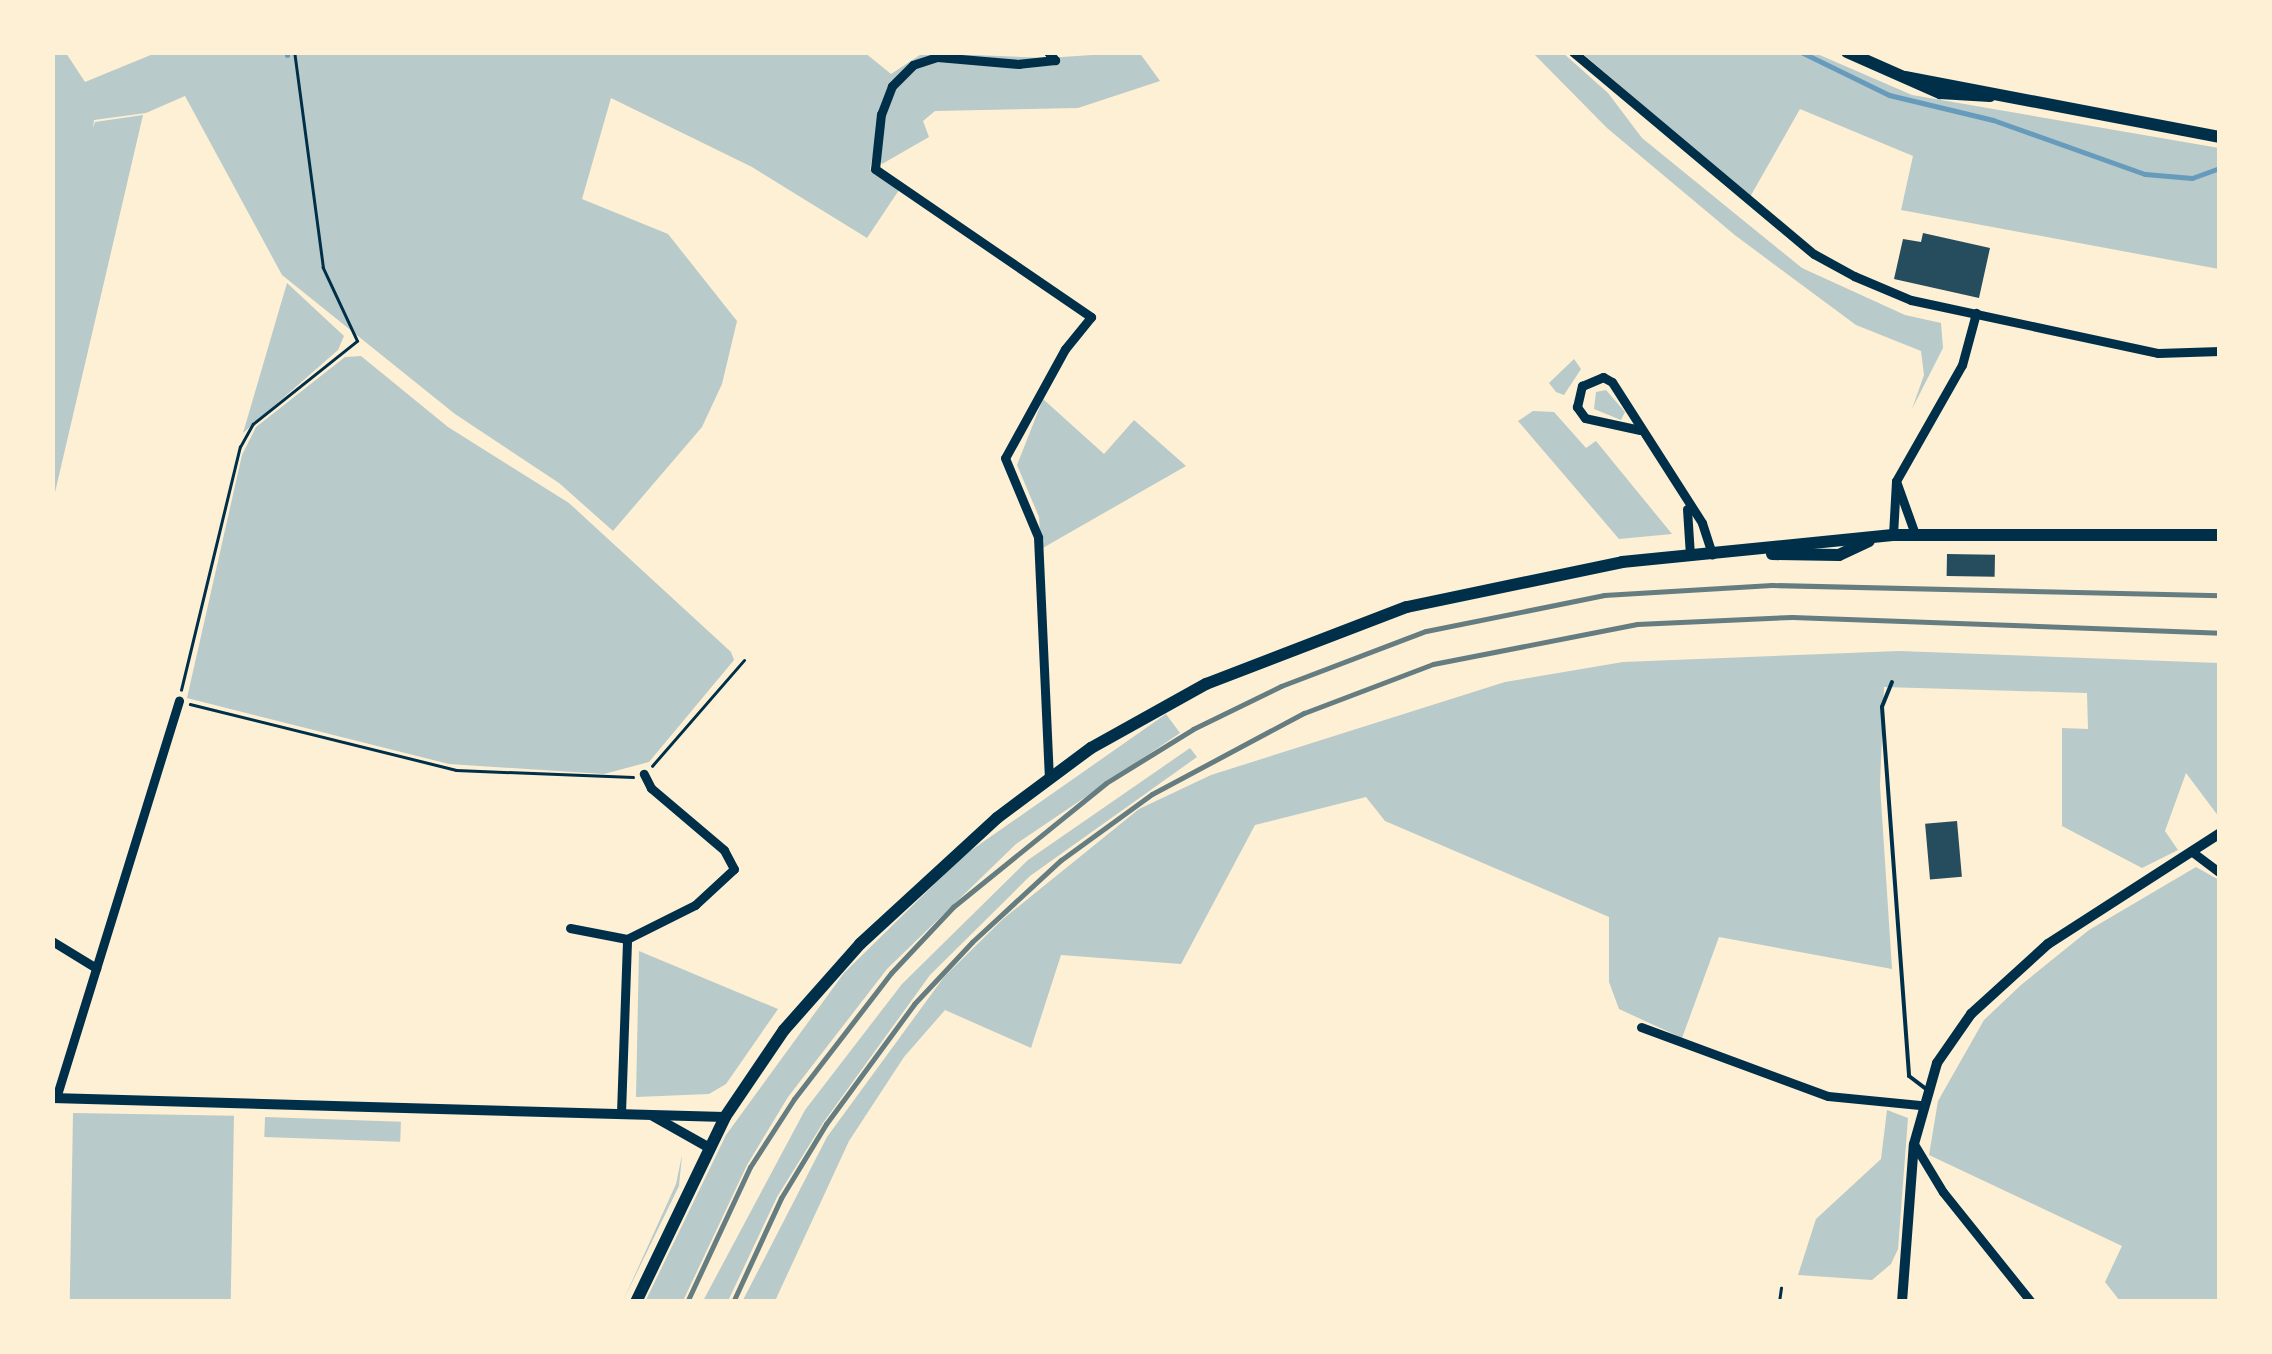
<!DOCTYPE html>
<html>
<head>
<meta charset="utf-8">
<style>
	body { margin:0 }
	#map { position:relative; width:2272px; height:1354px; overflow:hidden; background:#fdf0d5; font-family:Roboto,sans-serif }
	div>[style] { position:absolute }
	.green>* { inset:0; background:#b9caca; transform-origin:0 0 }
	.stream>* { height:5px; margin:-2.5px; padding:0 2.5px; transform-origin:2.5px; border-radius:2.5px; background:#669bbc }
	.building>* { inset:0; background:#264d5e; transform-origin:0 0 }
	.path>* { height:2.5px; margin:-1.25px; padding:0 1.25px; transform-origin:1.25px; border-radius:1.25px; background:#003049 }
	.service>* { height:4px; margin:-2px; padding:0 2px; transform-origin:2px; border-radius:2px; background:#003049 }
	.minor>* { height:9px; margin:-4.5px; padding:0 4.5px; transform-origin:4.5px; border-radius:4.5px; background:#003049 }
	.tertiary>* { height:10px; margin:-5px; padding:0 5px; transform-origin:5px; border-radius:5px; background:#003049 }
	.secondary>* { height:12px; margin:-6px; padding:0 6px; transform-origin:6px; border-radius:6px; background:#003049 }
	.rail>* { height:5px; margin:-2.5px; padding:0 2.5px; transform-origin:2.5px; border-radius:2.5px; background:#657d81 }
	span { translate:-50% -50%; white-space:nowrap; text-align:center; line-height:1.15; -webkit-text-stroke:9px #fdf0d5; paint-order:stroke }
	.frame { position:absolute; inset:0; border:55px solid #fdf0d5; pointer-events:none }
</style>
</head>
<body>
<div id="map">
	<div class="green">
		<i style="clip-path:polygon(158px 52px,864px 52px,891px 74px,923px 53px,1046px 58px,1139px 52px,1160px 81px,1078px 108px,935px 111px,923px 121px,929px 137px,882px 164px,874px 149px,870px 169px,899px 190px,867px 238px,752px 167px,611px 98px,582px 199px,668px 234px,737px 321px,722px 384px,702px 427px,613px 531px,559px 483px,455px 414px,282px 275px,185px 96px,146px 113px,94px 120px,93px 128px,95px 122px,143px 115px,53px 501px,53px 53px,66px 53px,85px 82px)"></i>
		<i style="clip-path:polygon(1533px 53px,1563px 53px,1608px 93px,1642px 138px,1802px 268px,1905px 315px,1941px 323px,1943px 348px,1912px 409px,1924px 375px,1921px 351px,1856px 325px,1736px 236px,1607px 128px)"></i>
		<i style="clip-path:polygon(1582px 53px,1815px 53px,1912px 95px,2219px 148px,2219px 269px,1901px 210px,1913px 156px,1800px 109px,1750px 197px)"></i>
		<i style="clip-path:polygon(287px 283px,344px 336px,338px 350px,243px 433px)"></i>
		<i style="clip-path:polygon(361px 356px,448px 427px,569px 503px,731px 652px,734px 660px,649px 762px,604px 774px,449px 764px,187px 698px,242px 455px,256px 427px,345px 357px)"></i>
		<i style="clip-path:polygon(1574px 359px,1581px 369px,1564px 395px,1556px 392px,1549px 383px)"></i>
		<i style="clip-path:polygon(1606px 390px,1625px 412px,1621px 420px,1594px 409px,1596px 392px)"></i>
		<i style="clip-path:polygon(1043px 399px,1104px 454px,1134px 420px,1186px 466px,1041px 549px,1039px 517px,1017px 465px)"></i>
		<i style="clip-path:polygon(1533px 411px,1554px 412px,1586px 448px,1596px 441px,1672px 534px,1619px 539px,1518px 421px)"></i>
		<i style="clip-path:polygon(1899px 651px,2219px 663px,2219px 817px,2186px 773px,2165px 831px,2178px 850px,2142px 868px,2062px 826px,2062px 728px,2088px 729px,2087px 693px,1884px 687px,1880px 785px,1892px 969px,1719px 937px,1682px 1038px,1619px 1009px,1609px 982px,1609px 917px,1385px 821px,1366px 797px,1255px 825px,1181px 964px,1061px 955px,1031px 1048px,945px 1010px,904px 1057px,849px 1141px,775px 1301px,742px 1302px,827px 1137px,944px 977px,1003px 919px,1139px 809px,1211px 775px,1505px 682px,1623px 662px)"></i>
		<i style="clip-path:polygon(1166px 714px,1180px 733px,1016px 844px,887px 969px,788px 1097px,747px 1165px,683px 1301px,645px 1302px,726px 1135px,844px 973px,963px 856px)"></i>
		<i style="clip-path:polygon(1190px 748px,1197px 757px,1030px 876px,930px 975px,823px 1123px,777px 1197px,728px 1301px,703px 1301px,805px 1110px,902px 984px,1028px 860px)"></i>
		<i style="clip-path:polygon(2196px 867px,2219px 880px,2219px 1301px,2120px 1301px,2105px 1282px,2122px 1246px,1929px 1155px,1938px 1101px,1984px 1020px,2021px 985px,2089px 930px)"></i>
		<i style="clip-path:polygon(639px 951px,778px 1009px,726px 1084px,709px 1094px,636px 1097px)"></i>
		<i style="clip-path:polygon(1887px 1110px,1908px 1118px,1898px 1249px,1891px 1264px,1872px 1280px,1798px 1275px,1816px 1219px,1881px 1159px)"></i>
		<i style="left:73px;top:1113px;width:161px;height:188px;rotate:1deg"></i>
		<i style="left:265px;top:1117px;width:136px;height:20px;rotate:2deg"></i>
		<i style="clip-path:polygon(682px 1155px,679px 1186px,623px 1301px,676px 1184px)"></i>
	</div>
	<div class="stream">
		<i style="left:287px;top:52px;width:3px;rotate:90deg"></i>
		<i style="left:1801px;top:52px;width:98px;rotate:26deg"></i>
		<i style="left:1889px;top:95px;width:107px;rotate:13.5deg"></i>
		<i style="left:1993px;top:120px;width:161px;rotate:19.6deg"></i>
		<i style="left:2145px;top:174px;width:47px;rotate:4.9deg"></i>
		<i style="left:2192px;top:178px;width:30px;rotate:-20deg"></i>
	</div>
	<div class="building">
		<i style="clip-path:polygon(1923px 233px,1990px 248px,1979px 298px,1894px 279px,1903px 239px,1921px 242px)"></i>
		<i style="left:1947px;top:554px;width:48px;height:22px;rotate:1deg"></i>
		<i style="left:1957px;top:821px;width:56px;height:32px;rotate:85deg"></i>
	</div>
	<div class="path">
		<i style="left:181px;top:690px;width:250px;rotate:-76.4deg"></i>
		<i style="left:240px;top:447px;width:26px;rotate:-61deg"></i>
		<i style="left:253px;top:424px;width:133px;rotate:-38.6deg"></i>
		<i style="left:357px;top:341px;width:81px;rotate:-115deg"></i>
		<i style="left:323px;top:268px;width:218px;rotate:-97.6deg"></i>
		<i style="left:190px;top:704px;width:274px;rotate:13.9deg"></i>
		<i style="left:456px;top:770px;width:177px;rotate:2.3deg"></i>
		<i style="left:652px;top:766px;width:140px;rotate:-49deg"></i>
		<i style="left:1779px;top:1302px;width:14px;rotate:-82deg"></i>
	</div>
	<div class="service">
		<i style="left:1892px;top:682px;width:27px;rotate:112deg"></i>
		<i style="left:1882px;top:707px;width:370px;rotate:85.8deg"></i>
		<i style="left:1909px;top:1076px;width:20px;rotate:37deg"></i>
	</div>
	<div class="minor">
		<i style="left:1048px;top:52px;width:11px;rotate:49deg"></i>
		<i style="left:1055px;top:60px;width:36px;rotate:174deg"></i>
		<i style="left:1019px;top:64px;width:82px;rotate:-175.1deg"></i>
		<i style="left:937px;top:57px;width:25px;rotate:162deg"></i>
		<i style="left:913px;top:65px;width:30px;rotate:135deg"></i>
		<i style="left:892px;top:86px;width:30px;rotate:111deg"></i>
		<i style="left:881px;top:114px;width:55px;rotate:96.2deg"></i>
		<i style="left:875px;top:169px;width:262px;rotate:34.4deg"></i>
		<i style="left:1091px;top:317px;width:41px;rotate:129.1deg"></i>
		<i style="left:1065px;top:349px;width:124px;rotate:118.8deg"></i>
		<i style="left:1005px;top:458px;width:86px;rotate:67.3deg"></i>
		<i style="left:1038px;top:537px;width:242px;rotate:87.4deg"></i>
		<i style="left:1573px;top:52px;width:314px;rotate:40deg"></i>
		<i style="left:1814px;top:254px;width:46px;rotate:28.8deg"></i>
		<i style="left:1854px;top:276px;width:62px;rotate:22.8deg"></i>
		<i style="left:1911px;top:300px;width:253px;rotate:12.1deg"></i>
		<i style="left:2158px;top:353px;width:62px;rotate:-1.8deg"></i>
		<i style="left:1640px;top:430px;width:56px;rotate:-167.7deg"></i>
		<i style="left:1585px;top:418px;width:14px;rotate:-126deg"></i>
		<i style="left:1577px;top:407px;width:22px;rotate:-77deg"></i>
		<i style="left:1582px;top:386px;width:23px;rotate:-23deg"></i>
		<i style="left:1603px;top:377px;width:10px;rotate:29deg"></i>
		<i style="left:1612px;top:382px;width:167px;rotate:57.4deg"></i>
		<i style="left:1702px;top:523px;width:33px;rotate:72deg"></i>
		<i style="left:1896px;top:481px;width:56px;rotate:70.3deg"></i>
		<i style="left:1687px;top:509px;width:47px;rotate:86.3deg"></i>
		<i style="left:1893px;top:535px;width:54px;rotate:-86.8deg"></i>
		<i style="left:1896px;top:481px;width:133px;rotate:-60.4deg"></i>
		<i style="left:1962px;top:365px;width:54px;rotate:-74.9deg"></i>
		<i style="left:2191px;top:851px;width:36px;rotate:37deg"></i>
		<i style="left:570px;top:928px;width:58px;rotate:10.9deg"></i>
		<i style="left:52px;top:941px;width:52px;rotate:31.5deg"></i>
		<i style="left:1641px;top:1027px;width:199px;rotate:20.3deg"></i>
		<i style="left:1828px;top:1096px;width:92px;rotate:5.6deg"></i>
		<i style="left:56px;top:1098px;width:416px;rotate:-72.8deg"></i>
		<i style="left:621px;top:1113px;width:174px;rotate:-88deg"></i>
		<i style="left:627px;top:939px;width:76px;rotate:-26.6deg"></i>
		<i style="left:695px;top:905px;width:53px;rotate:-42.7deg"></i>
		<i style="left:734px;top:869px;width:21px;rotate:-118deg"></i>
		<i style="left:724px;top:850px;width:96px;rotate:-139.7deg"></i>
		<i style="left:651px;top:788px;width:16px;rotate:-117deg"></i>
		<i style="left:1914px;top:1144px;width:56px;rotate:58.9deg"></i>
		<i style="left:1943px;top:1192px;width:141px;rotate:51.3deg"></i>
	</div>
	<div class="tertiary">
		<i style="left:52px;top:1098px;width:673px;rotate:1.62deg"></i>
		<i style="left:651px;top:1115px;width:65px;rotate:29.3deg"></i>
		<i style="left:1902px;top:1302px;width:158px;rotate:-85.7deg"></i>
		<i style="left:1914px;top:1144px;width:84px;rotate:-74.1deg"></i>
		<i style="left:1937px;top:1063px;width:60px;rotate:-55.2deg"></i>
		<i style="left:1971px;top:1014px;width:104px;rotate:-42.3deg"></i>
		<i style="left:2048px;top:944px;width:205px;rotate:-32.8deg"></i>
	</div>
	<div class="secondary">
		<i style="left:1847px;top:52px;width:102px;rotate:23.8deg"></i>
		<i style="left:1940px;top:93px;width:50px;rotate:3.4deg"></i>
		<i style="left:1905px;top:77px;width:321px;rotate:10.8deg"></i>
		<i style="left:1772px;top:554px;width:67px;rotate:0.9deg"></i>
		<i style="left:1839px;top:555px;width:33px;rotate:-25deg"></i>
		<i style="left:636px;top:1302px;width:205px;rotate:-64.3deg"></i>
		<i style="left:725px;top:1117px;width:105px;rotate:-55.9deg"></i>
		<i style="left:784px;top:1030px;width:115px;rotate:-48.5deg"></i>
		<i style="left:860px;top:944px;width:186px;rotate:-42.6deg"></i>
		<i style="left:997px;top:818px;width:117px;rotate:-36.7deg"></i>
		<i style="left:1091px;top:748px;width:132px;rotate:-29.1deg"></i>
		<i style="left:1206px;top:684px;width:215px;rotate:-21deg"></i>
		<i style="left:1407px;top:607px;width:220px;rotate:-11.8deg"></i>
		<i style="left:1622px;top:562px;width:272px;rotate:-5.7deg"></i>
		<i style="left:1893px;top:535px;width:327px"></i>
	</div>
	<div class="rail">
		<i style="left:687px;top:1302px;width:149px;rotate:-65deg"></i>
		<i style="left:750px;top:1167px;width:81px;rotate:-57.1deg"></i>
		<i style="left:794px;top:1099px;width:159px;rotate:-52.4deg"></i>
		<i style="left:891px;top:973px;width:91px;rotate:-46.8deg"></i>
		<i style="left:953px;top:907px;width:197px;rotate:-39deg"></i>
		<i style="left:1106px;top:783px;width:102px;rotate:-31.8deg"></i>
		<i style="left:1193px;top:729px;width:98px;rotate:-26deg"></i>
		<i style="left:1281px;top:686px;width:155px;rotate:-20.8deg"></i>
		<i style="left:1426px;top:631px;width:182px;rotate:-11.4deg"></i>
		<i style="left:1604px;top:595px;width:168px;rotate:-3.4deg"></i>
		<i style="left:1772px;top:585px;width:448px;rotate:1.3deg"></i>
		<i style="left:733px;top:1302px;width:115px;rotate:-65.2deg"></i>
		<i style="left:781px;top:1198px;width:87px;rotate:-58.7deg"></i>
		<i style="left:826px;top:1124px;width:149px;rotate:-53.7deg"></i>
		<i style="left:914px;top:1004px;width:85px;rotate:-46.9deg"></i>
		<i style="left:972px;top:942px;width:121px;rotate:-42.7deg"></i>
		<i style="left:1061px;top:860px;width:112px;rotate:-36deg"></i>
		<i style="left:1152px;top:794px;width:172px;rotate:-28.1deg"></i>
		<i style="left:1304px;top:713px;width:138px;rotate:-20.8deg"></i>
		<i style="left:1433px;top:664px;width:208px;rotate:-11.1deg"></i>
		<i style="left:1637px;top:624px;width:155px;rotate:-2.6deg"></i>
		<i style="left:1792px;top:617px;width:428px;rotate:2.1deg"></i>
	</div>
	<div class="frame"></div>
</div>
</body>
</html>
